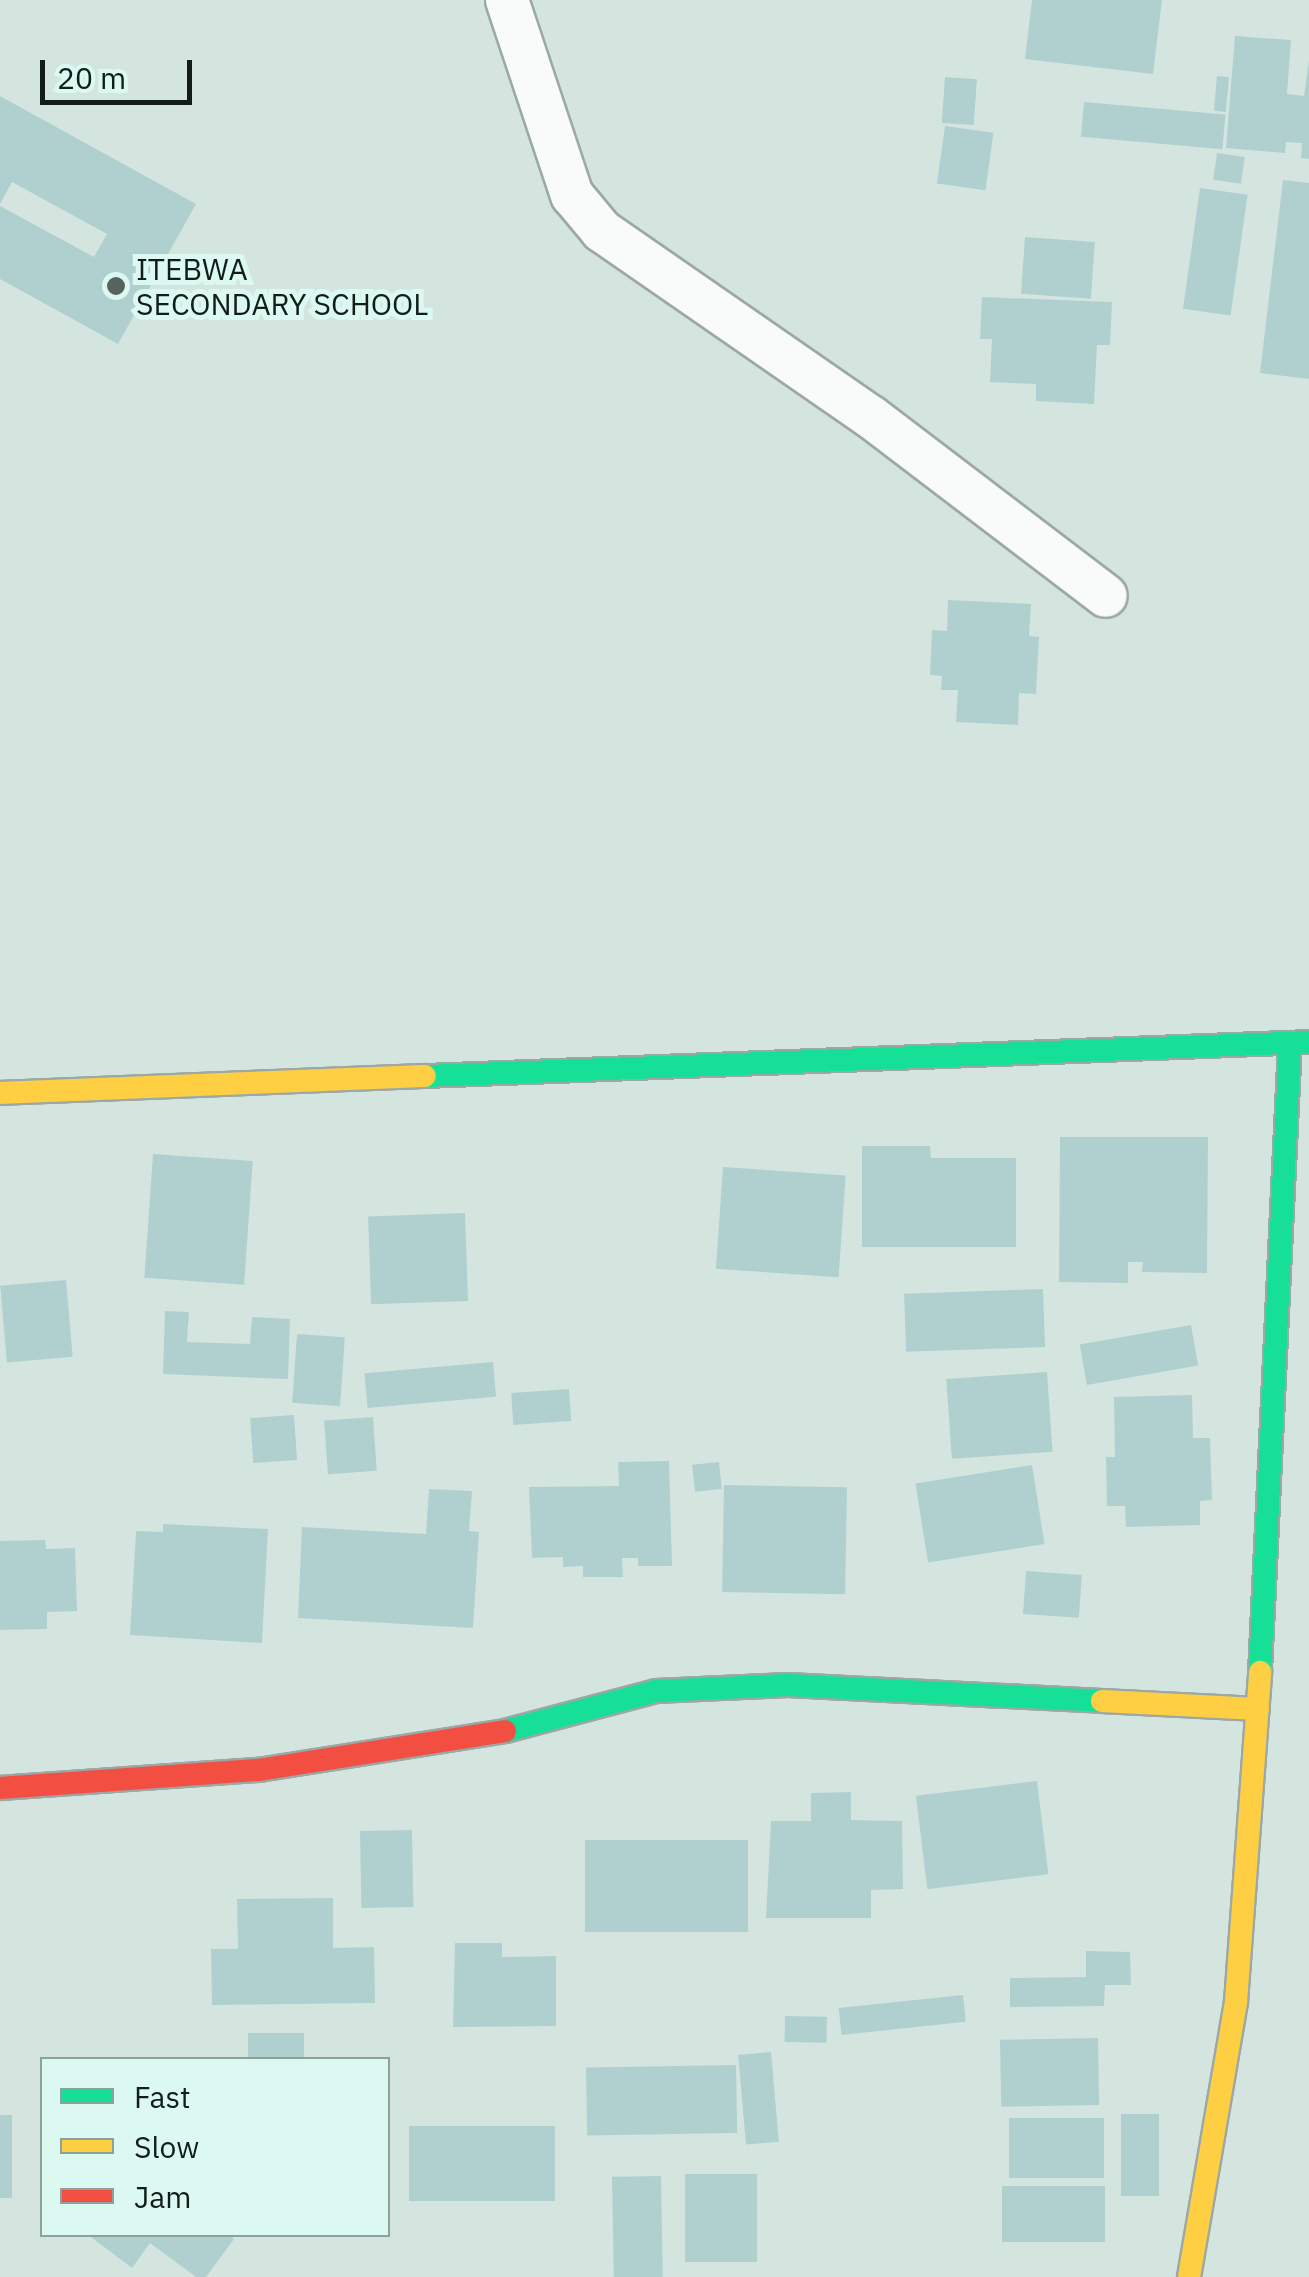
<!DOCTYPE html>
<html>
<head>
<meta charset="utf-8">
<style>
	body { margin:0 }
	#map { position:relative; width:1309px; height:2277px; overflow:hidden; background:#d4e5e0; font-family:"IBM Plex Sans",sans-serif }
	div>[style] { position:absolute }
	.building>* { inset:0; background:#b0d0d0; transform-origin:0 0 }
	.roads { filter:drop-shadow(2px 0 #9ca8a5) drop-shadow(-2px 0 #9ca8a5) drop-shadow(0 2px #9ca8a5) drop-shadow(0 -2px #9ca8a5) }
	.street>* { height:42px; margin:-21px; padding:0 21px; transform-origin:21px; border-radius:21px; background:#f9fbfa }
	.fast>* { height:22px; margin:-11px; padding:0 11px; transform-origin:11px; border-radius:11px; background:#16e098 }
	.slow>* { height:22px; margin:-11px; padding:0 11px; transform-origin:11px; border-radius:11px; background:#ffcf43 }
	.jam>* { height:22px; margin:-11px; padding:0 11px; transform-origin:11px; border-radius:11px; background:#f24e42 }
	.dots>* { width:28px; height:28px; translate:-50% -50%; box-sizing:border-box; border:5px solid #dbf9f1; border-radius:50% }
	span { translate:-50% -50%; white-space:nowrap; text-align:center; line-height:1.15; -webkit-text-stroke:10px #dbf9f1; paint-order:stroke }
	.poi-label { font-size:30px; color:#121d1a }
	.left { translate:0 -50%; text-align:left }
	.legend { position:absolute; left:40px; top:2057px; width:350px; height:180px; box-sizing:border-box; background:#dbf9f1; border:2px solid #8ba19b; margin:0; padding:12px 18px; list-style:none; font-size:30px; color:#121d1a }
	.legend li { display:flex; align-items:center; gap:20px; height:50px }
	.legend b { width:50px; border:2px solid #8ba19b }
	.scale { position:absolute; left:40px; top:60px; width:152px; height:45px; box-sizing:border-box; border:5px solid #121d1a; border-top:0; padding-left:12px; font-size:30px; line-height:35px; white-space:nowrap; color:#121d1a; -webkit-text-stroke:8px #dbf9f1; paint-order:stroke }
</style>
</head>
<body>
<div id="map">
	<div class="building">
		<i style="clip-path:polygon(1032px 0,1162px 0,1153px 74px,1025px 59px)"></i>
		<i style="clip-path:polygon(1235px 36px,1291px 40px,1287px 94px,1304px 96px,1309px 60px,1309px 159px,1301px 158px,1302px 143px,1286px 142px,1285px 153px,1226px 148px)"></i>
		<i style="left:1217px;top:76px;width:12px;height:35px;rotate:5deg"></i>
		<i style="left:945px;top:77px;width:32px;height:46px;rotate:4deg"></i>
		<i style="clip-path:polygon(0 96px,196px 204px,118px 344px,0 279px,0 206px,94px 257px,107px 234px,12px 182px,0 204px)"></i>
		<i style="left:1084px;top:102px;width:142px;height:35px;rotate:5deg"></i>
		<i style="left:945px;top:126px;width:49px;height:58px;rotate:8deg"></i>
		<i style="left:1217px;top:153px;width:28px;height:27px;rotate:8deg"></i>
		<i style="clip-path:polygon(1283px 180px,1309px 183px,1309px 379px,1260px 373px)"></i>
		<i style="left:1200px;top:188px;width:48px;height:122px;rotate:8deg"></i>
		<i style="left:1025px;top:237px;width:70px;height:57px;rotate:4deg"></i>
		<i style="clip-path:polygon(982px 297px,1112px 302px,1110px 345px,1097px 345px,1094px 404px,1036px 401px,1036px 384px,990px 382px,992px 339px,980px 339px)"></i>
		<i style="clip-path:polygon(948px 600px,1031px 604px,1029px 636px,1039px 637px,1036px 694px,1019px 693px,1018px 725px,956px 722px,958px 690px,941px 690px,942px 676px,930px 675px,932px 630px,947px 631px)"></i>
		<i style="clip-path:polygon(1060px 1137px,1208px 1137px,1207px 1273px,1142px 1272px,1143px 1262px,1128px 1262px,1128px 1283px,1059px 1282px)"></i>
		<i style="clip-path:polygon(862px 1146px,930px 1146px,931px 1158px,1016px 1158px,1016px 1247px,862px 1247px)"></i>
		<i style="left:153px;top:1154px;width:100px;height:124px;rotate:4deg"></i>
		<i style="left:723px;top:1167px;width:123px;height:102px;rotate:4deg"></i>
		<i style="left:465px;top:1213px;width:88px;height:97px;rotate:88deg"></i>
		<i style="left:66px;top:1280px;width:77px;height:66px;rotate:85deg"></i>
		<i style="left:1043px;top:1289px;width:58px;height:139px;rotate:88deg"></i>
		<i style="clip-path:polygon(165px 1311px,189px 1312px,187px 1342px,250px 1344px,252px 1317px,290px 1319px,288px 1379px,163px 1374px)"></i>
		<i style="left:1191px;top:1325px;width:41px;height:113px;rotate:80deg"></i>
		<i style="left:297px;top:1334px;width:48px;height:69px;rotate:4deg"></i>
		<i style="left:493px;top:1362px;width:35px;height:129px;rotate:85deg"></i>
		<i style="left:1047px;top:1372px;width:80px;height:101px;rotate:86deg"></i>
		<i style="left:569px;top:1389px;width:32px;height:58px;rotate:86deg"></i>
		<i style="clip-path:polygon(1192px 1395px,1193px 1438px,1210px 1438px,1212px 1500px,1200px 1501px,1200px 1525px,1126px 1527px,1125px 1506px,1107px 1506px,1106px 1457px,1115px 1457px,1114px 1397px)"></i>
		<i style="left:294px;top:1415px;width:45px;height:44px;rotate:86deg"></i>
		<i style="left:373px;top:1417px;width:54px;height:49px;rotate:86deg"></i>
		<i style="clip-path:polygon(669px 1461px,672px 1566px,638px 1566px,638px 1558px,622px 1558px,623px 1577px,583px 1577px,583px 1566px,563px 1567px,563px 1557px,532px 1558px,529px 1487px,619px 1486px,618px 1462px)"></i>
		<i style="left:719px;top:1462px;width:27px;height:27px;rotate:84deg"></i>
		<i style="left:1032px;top:1465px;width:80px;height:118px;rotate:81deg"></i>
		<i style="left:724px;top:1485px;width:123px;height:107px;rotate:1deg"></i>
		<i style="clip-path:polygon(429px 1489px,472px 1491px,469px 1531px,479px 1532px,473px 1628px,298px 1618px,302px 1527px,426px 1534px)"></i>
		<i style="clip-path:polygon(163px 1524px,268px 1529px,262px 1643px,130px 1635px,136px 1531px,163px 1532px)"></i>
		<i style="clip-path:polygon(45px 1540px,46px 1549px,75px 1548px,77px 1611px,47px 1612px,47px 1629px,0 1630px,0 1541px)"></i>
		<i style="left:1026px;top:1571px;width:56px;height:43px;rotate:4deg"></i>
		<i style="left:1037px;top:1781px;width:94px;height:122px;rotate:83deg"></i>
		<i style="clip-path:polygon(851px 1792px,851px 1820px,902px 1821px,903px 1889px,871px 1890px,871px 1918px,766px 1918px,771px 1821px,811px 1821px,811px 1793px)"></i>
		<i style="left:412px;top:1830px;width:77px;height:52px;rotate:89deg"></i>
		<i style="left:585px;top:1840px;width:163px;height:92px"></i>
		<i style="clip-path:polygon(333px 1898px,333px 1948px,374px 1947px,375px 2003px,212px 2005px,211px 1949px,238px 1949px,237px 1899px)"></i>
		<i style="clip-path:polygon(455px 1943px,502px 1943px,502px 1957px,556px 1956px,556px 2026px,453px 2027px)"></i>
		<i style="clip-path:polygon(1086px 1951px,1130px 1952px,1131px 1985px,1105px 1985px,1104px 2006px,1010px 2007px,1010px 1978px,1086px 1977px)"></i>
		<i style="left:963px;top:1995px;width:27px;height:125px;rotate:84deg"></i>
		<i style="left:785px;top:2016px;width:42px;height:26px;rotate:1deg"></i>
		<i style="left:248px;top:2033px;width:56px;height:27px"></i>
		<i style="left:1098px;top:2038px;width:67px;height:98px;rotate:89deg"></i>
		<i style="left:771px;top:2052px;width:90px;height:33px;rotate:85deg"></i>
		<i style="left:736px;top:2065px;width:68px;height:150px;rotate:89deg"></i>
		<i style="left:1121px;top:2114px;width:38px;height:82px"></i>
		<i style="left:0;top:2115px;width:12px;height:83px"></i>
		<i style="left:1104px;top:2118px;width:60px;height:95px;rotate:90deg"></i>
		<i style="left:555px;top:2126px;width:75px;height:146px;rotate:90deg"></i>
		<i style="left:757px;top:2174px;width:88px;height:72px;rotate:90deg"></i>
		<i style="left:661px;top:2176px;width:101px;height:49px;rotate:89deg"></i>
		<i style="left:1105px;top:2186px;width:56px;height:103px;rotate:90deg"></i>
		<i style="clip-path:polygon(87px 2234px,229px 2234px,234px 2239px,206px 2277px,196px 2277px,150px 2243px,132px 2268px)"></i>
	</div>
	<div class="roads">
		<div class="street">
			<i style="left:507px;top:0;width:206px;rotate:71.6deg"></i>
			<i style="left:572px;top:195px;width:47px;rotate:50.2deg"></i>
			<i style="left:602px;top:231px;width:327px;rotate:34.7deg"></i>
			<i style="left:871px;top:417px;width:295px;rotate:37.3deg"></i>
		</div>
		<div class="fast">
			<i style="left:425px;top:1076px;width:885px;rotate:-2.2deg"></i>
			<i style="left:1260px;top:1672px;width:630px;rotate:-87.27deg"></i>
			<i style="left:505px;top:1731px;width:156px;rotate:-14.8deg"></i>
			<i style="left:656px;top:1691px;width:132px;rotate:-2.6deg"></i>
			<i style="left:788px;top:1685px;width:314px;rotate:2.9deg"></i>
		</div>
		<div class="slow">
			<i style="left:0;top:1093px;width:425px;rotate:-2.3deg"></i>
			<i style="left:1102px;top:1701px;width:156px;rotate:2.9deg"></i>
			<i style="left:1189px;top:2277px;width:279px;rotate:-80.3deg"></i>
			<i style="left:1236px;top:2002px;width:331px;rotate:-85.8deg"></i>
		</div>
		<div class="jam">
			<i style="left:0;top:1788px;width:260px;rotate:-4deg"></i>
			<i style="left:259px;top:1770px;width:249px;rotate:-9deg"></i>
		</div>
	</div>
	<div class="dots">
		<i style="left:116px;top:286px;background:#56635f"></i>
	</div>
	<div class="poi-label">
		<span class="left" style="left:136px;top:286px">ITEBWA<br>SECONDARY SCHOOL</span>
	</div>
	<ul class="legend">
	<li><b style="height:12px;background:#16e098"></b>Fast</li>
	<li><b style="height:12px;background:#ffcf43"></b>Slow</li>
	<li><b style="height:12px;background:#f24e42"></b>Jam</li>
	</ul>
	<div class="scale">20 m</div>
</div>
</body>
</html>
